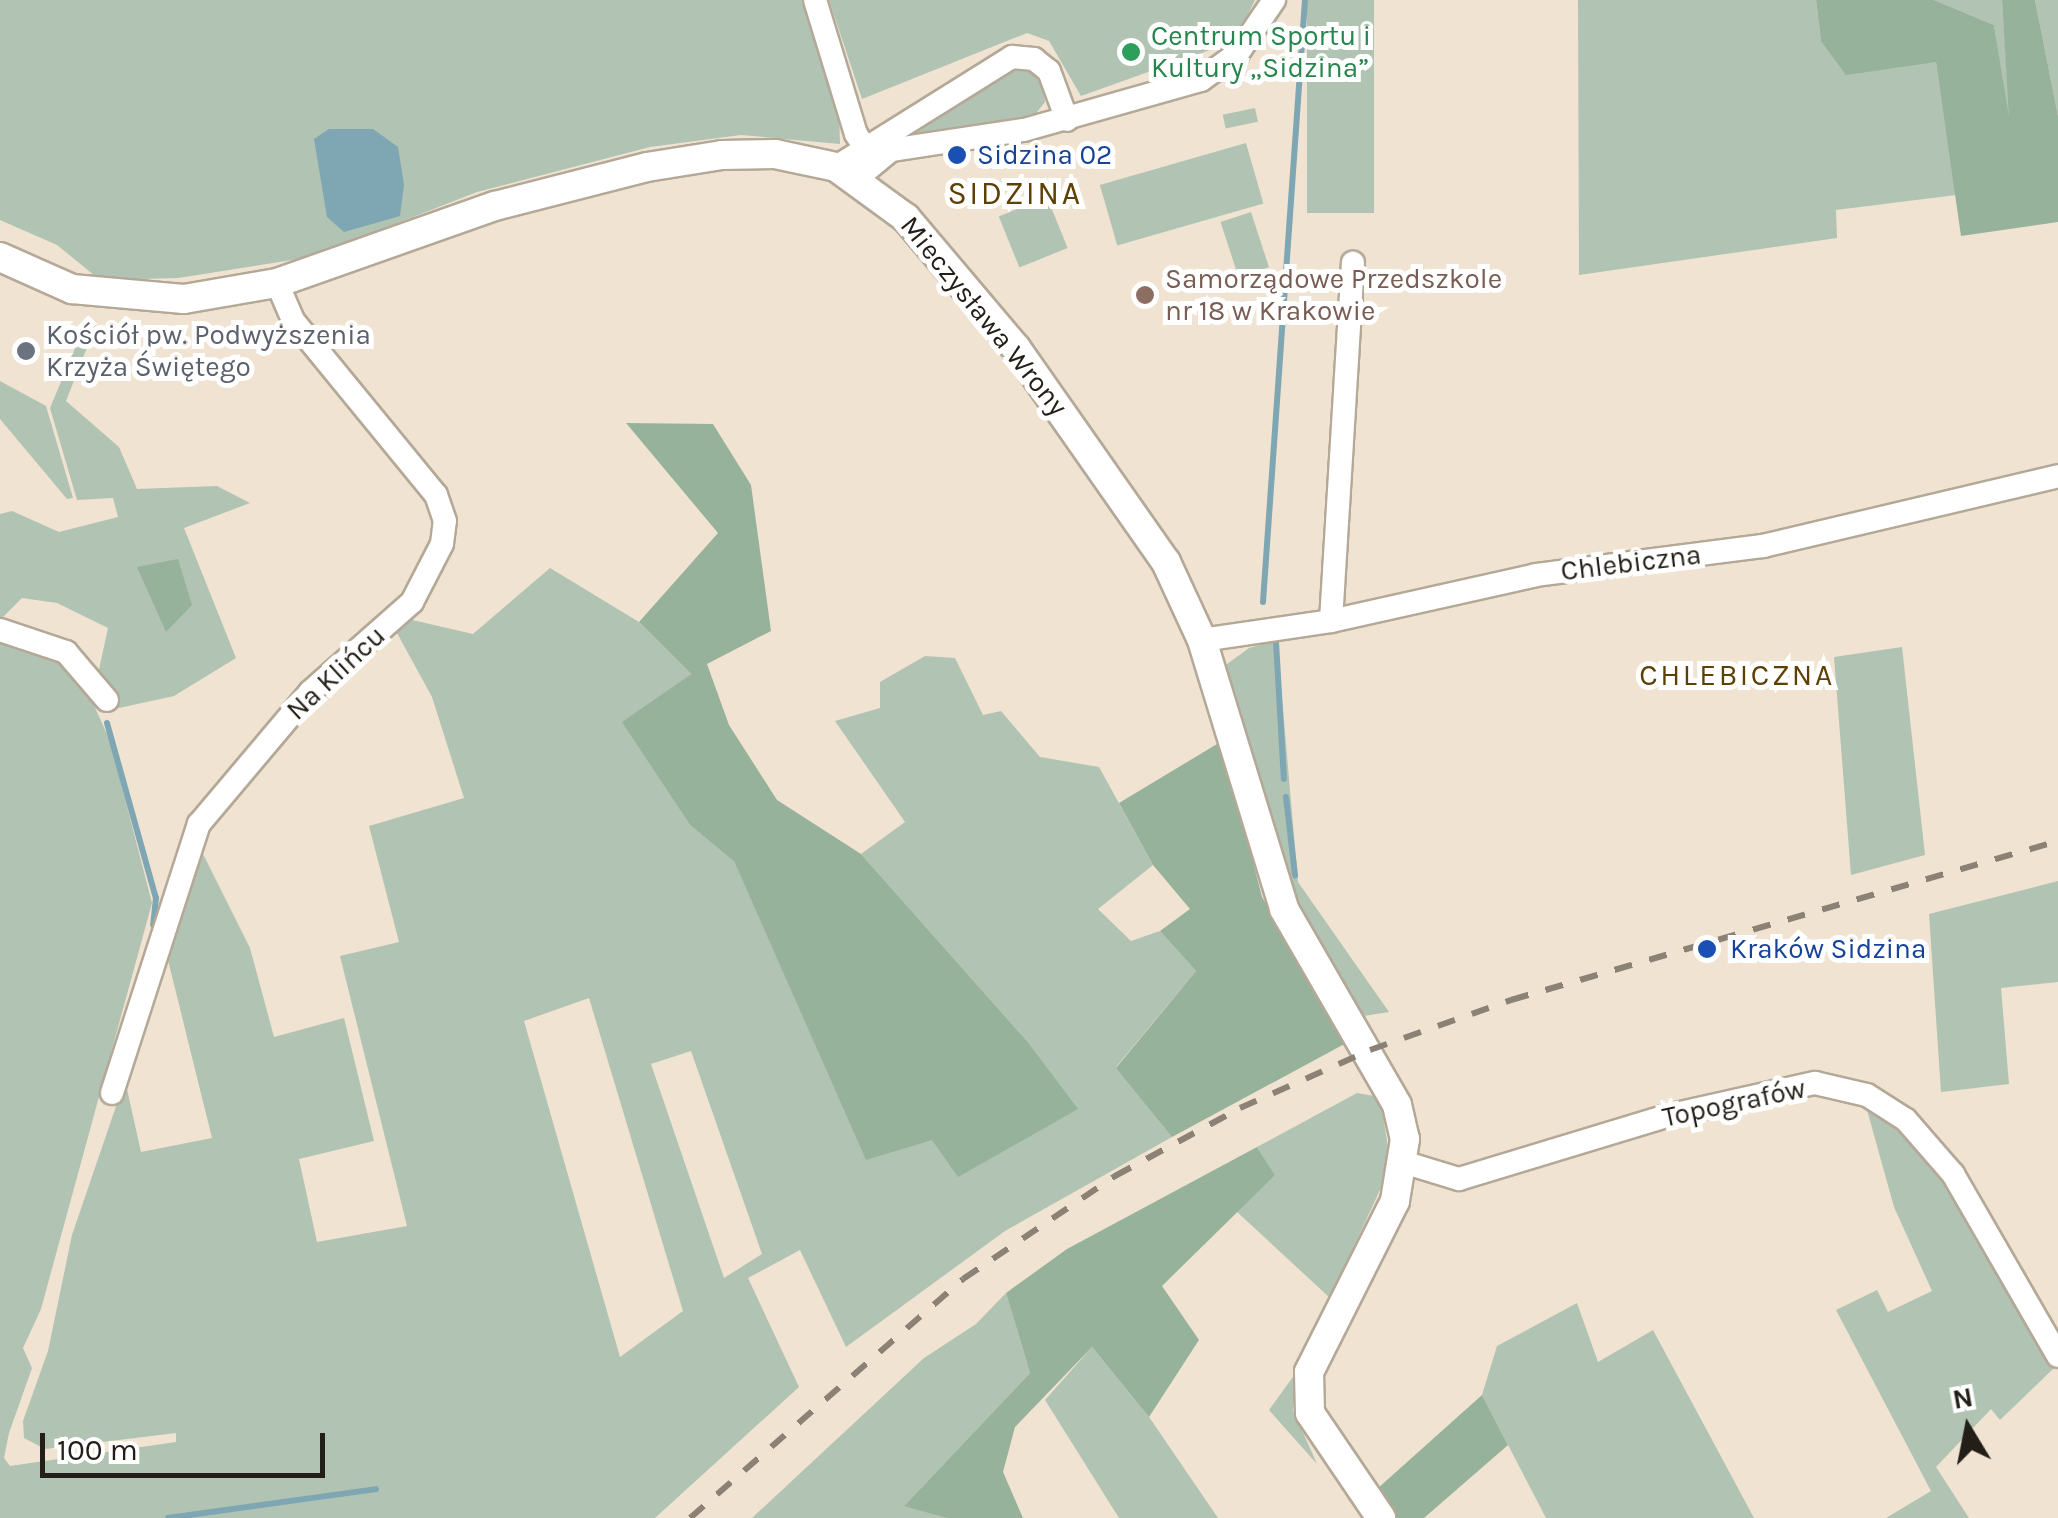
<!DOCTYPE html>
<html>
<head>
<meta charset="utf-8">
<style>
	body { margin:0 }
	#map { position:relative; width:2058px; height:1518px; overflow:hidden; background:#f0e3d1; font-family:Karla,sans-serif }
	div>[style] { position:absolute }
	.green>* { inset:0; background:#b1c3b3; transform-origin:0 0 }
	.forest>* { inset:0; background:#97b29a }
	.water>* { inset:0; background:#7fa6b3 }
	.stream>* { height:6px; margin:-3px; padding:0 3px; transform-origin:3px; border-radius:3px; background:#7fa6b3 }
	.roads { filter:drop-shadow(2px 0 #b4a897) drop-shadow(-2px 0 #b4a897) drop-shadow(0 2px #b4a897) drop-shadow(0 -2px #b4a897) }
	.minor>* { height:22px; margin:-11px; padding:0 11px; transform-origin:11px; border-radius:11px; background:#fff }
	.tertiary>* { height:28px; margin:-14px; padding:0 14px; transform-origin:14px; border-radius:14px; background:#fff }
	.rail>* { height:6px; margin-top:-3px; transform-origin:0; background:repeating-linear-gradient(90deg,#8b8275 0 18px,transparent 0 36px) }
	.dots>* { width:28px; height:28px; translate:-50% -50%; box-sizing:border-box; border:5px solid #fff; border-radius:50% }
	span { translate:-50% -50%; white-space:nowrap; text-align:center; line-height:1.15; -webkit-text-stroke:10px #fff; paint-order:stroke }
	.leisure-label { font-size:28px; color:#27864d }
	.left { translate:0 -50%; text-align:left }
	.transit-label { font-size:28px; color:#164399 }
	.education-label { font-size:28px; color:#785e54 }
	.street-label { font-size:28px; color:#231f18 }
	.worship-label { font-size:28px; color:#5b616d }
	.neighbourhood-label { font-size:30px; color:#5d4003; letter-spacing:2.5px }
	.quarter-label { font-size:32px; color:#5d4003; letter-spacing:2.5px }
	.north { position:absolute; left:1918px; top:1378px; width:100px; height:100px; -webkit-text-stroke:8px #fff; paint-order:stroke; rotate:350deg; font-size:28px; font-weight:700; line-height:40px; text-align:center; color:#231f18 }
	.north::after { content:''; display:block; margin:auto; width:35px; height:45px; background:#231f18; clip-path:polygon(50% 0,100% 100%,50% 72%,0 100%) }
	.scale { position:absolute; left:40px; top:1433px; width:285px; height:45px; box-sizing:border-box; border:5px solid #231f18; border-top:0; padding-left:12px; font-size:30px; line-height:35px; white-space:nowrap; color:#231f18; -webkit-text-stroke:8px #fff; paint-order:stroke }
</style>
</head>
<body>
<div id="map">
	<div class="green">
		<i style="clip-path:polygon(0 0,803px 0,839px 106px,840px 144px,741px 135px,650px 147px,477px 192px,311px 257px,178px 278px,100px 280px,57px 245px,0 220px)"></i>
		<i style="clip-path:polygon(829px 0,1255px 0,1235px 41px,1081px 96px,1049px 41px,1027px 33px,862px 99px)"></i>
		<i style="left:1307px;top:0;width:67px;height:213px"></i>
		<i style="clip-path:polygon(1578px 0,1816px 0,1821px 41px,1936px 62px,1956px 195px,1836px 210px,1837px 238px,1579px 275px)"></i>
		<i style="clip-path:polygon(1934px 0,2002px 0,2011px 134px,1994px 25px)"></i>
		<i style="clip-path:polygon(2035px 0,2058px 0,2058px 116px)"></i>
		<i style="clip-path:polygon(1010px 68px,1027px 68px,1042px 78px,1045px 102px,1033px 117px,910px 136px)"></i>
		<i style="left:1255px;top:108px;width:14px;height:33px;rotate:78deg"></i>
		<i style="left:1246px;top:143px;width:63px;height:152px;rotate:74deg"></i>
		<i style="left:1047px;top:197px;width:55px;height:52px;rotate:68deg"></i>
		<i style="left:1251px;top:212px;width:58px;height:32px;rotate:72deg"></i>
		<i style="clip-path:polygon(88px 317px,97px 322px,66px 401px,119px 447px,137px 489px,217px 486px,250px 503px,184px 528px,236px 658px,174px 696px,119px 708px,98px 674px,108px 628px,57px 603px,22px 598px,0 620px,0 514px,12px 511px,59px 532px,118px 517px,113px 498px,77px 500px,50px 408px)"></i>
		<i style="clip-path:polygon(0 381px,46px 406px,73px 498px,67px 499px,0 419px)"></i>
		<i style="clip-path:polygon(evenodd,550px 568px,639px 622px,691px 674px,623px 722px,690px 825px,734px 860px,866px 1159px,1026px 1040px,861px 854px,905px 822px,835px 721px,880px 708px,880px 682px,925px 656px,955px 658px,983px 715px,1001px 711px,1040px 757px,1099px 767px,1153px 865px,1098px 909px,1131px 941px,1160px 931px,1196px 971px,1116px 1067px,1172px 1137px,1005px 1231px,846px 1347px,800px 1250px,748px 1278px,799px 1387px,655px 1518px,0 1518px,0 643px,64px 662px,84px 683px,110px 741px,152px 903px,41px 1309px,23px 1348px,32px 1368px,9px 1433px,4px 1458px,10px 1466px,176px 1442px,176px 1433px,45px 1449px,24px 1438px,23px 1421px,48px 1351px,72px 1235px,125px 1080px,141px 1152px,212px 1138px,166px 952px,200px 848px,250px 948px,274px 1037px,344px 1018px,374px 1141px,299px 1159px,317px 1242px,407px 1226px,340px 956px,399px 942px,369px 826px,464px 798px,432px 697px,397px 633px,408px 619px,473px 634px,550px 568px,589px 998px,683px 1311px,620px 1357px,524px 1021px,589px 998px,550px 568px,691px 1051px,762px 1254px,724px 1278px,651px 1064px,691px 1051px)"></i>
		<i style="clip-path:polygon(1277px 640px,1298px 882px,1389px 1012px,1357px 1017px,1278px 875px,1223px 667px,1249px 648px)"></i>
		<i style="clip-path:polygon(1902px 647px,1925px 855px,1851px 875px,1834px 657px)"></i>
		<i style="clip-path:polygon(2058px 881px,2058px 982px,2001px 988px,2009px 1084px,1941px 1092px,1929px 914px)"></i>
		<i style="clip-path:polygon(1357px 1093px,1380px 1097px,1391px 1166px,1330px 1298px,1235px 1210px,1275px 1175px,1257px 1147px)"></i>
		<i style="clip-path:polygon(1864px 1099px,1893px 1118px,1941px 1168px,2055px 1367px,2000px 1420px,1991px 1409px,1936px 1467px,1969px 1518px,1886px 1518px,1931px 1491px,1836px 1310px,1877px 1290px,1888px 1312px,1932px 1291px,1894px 1207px)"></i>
		<i style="clip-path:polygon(1006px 1293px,1030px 1373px,905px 1505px,947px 1518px,752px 1518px,924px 1358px,976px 1324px)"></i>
		<i style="clip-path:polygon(1577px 1303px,1598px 1362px,1653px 1330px,1754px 1518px,1546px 1518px,1482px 1395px,1497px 1346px)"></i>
		<i style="clip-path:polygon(1092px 1347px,1149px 1417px,1218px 1518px,1119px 1518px,1045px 1400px)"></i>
		<i style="clip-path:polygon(1298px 1370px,1293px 1410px,1317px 1464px,1269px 1410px)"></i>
	</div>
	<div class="forest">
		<i style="clip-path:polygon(1816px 0,1934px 0,1994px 25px,2009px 117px,2002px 0,2035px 0,2058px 116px,2058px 222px,1961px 236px,1936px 62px,1846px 75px,1821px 41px)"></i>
		<i style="clip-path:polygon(626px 423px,713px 424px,751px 485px,771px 631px,707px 664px,729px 725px,777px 800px,861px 854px,1026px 1040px,1078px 1109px,958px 1177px,932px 1140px,866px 1160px,734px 861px,690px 825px,622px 722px,691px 674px,639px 622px,718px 533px)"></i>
		<i style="clip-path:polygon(178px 559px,192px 605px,166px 632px,137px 567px)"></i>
		<i style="clip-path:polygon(1222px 741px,1262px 897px,1350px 1041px,1172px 1137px,1116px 1068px,1196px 971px,1160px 931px,1190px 909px,1153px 865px,1119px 803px)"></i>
		<i style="clip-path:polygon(1257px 1147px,1275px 1175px,1162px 1286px,1199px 1340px,1149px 1417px,1092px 1347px,1015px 1427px,1003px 1472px,1023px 1518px,947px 1518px,904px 1506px,1030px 1373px,1006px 1293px,1067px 1249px)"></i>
		<i style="clip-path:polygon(1482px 1395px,1508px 1445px,1424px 1518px,1397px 1518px,1377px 1489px)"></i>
	</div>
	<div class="water">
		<i style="clip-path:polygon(329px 129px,373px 129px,398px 147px,404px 185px,400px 216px,344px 232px,327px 217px,314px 139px)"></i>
	</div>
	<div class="stream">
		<i style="left:1263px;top:602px;width:603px;rotate:-86.01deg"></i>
		<i style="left:1276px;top:642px;width:137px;rotate:86.7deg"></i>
		<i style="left:107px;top:723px;width:182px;rotate:74.4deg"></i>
		<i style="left:156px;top:898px;width:27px;rotate:96deg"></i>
		<i style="left:1286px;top:797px;width:79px;rotate:83.4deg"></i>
		<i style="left:168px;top:1518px;width:210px;rotate:-7.9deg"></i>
	</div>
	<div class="roads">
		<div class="minor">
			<i style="left:815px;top:0;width:140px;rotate:73deg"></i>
			<i style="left:856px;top:134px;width:27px;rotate:57deg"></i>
			<i style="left:836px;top:167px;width:208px;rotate:-32deg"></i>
			<i style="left:1012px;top:57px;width:22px;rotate:5deg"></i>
			<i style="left:1034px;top:59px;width:19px;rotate:39deg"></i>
			<i style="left:1049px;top:71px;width:52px;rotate:69.8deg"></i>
			<i style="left:856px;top:179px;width:45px;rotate:-39.6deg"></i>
			<i style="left:891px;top:150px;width:134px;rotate:-8.6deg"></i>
			<i style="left:1024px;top:130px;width:184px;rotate:-15.8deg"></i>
			<i style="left:1201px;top:80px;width:46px;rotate:-36.1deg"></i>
			<i style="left:1238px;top:53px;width:64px;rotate:-55.8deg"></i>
			<i style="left:1331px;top:621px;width:359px;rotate:-86.5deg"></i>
			<i style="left:0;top:630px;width:70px;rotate:18.4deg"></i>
			<i style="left:66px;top:652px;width:63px;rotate:49.5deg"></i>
			<i style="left:1202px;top:640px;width:130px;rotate:-8.4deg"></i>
			<i style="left:1331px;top:621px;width:210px;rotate:-12.6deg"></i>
			<i style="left:1536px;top:575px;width:229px;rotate:-7.3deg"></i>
			<i style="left:1763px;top:546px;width:303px;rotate:-13.3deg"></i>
			<i style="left:112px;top:1093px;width:283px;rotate:-72.1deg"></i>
			<i style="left:199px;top:824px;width:172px;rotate:-49.9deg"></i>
			<i style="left:310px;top:692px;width:136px;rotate:-41.4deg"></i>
			<i style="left:412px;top:602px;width:65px;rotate:-62.7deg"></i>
			<i style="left:442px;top:544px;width:23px;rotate:-83deg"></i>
			<i style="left:445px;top:521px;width:28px;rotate:-109deg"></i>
			<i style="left:436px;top:495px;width:226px;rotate:-129.3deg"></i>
			<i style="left:293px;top:320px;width:40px;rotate:-113.4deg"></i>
			<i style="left:1403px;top:1162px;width:59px;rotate:16.9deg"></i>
			<i style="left:1459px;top:1179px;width:217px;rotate:-16.9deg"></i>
			<i style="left:1667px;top:1116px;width:152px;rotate:-12.6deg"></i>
			<i style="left:1815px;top:1083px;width:53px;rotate:13deg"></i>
			<i style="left:1867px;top:1095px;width:46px;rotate:32.7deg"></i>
			<i style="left:1906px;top:1120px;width:72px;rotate:49deg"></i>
			<i style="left:1953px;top:1174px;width:210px;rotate:60deg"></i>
		</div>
		<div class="tertiary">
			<i style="left:0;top:257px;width:79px;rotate:24deg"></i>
			<i style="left:72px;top:289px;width:112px;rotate:5.1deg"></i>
			<i style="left:184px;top:299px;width:94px;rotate:-9.8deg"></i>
			<i style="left:277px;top:283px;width:231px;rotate:-19.5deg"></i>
			<i style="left:495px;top:206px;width:157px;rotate:-14.4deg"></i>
			<i style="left:647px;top:167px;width:76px;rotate:-9.1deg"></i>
			<i style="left:722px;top:155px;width:53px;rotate:-1.1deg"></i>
			<i style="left:775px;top:154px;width:62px;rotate:12deg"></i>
			<i style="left:836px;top:167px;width:87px;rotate:36.1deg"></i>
			<i style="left:906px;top:218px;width:170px;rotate:49.8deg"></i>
			<i style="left:1016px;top:348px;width:261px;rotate:55deg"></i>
			<i style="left:1166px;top:562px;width:86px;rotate:65.2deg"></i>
			<i style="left:1202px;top:640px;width:281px;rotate:73deg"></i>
			<i style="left:1284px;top:909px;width:226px;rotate:60deg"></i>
			<i style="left:1397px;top:1105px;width:35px;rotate:77deg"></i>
			<i style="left:1405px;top:1139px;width:63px;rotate:99.2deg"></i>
			<i style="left:1395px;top:1201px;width:191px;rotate:116.7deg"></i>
			<i style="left:1309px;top:1372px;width:41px;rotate:88.6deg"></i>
			<i style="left:1310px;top:1413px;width:127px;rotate:55.9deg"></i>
		</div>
	</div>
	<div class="rail">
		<i style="left:690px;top:1518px;width:363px;rotate:-41.2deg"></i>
		<i style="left:963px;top:1279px;width:184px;rotate:-34.1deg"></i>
		<i style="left:1115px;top:1176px;width:142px;rotate:-28.5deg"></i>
		<i style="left:1240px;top:1108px;width:142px;rotate:-24deg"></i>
		<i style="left:1370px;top:1050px;width:150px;rotate:-19.5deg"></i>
		<i style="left:1511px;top:1000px;width:570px;rotate:-16.21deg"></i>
	</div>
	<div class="dots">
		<i style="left:1131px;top:52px;background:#2e9e5b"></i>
		<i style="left:957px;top:155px;background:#1a4fb4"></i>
		<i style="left:1145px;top:295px;background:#8d6e63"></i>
		<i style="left:26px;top:351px;background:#6b7280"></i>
		<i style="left:1707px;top:949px;background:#1a4fb4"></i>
	</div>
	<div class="leisure-label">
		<span class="left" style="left:1151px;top:52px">Centrum Sportu i<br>Kultury „Sidzina”</span>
	</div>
	<div class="transit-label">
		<span class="left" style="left:977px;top:155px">Sidzina 02</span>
		<span class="left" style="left:1730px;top:949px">Kraków Sidzina</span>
	</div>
	<div class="education-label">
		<span class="left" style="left:1165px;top:295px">Samorządowe Przedszkole<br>nr 18 w Krakowie</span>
	</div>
	<div class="street-label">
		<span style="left:984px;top:316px;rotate:51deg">Mieczysława Wrony</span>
		<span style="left:1631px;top:563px;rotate:-7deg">Chlebiczna</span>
		<span style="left:336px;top:673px;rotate:-43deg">Na Klińcu</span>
		<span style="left:1734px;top:1103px;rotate:-12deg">Topografów</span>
	</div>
	<div class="worship-label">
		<span class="left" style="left:46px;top:351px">Kościół pw. Podwyższenia<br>Krzyża Świętego</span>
	</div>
	<div class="neighbourhood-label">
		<span style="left:1737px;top:675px">CHLEBICZNA</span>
	</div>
	<div class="quarter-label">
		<span style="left:1015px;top:194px">SIDZINA</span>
	</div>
	<div class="north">N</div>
	<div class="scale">100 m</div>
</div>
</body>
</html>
